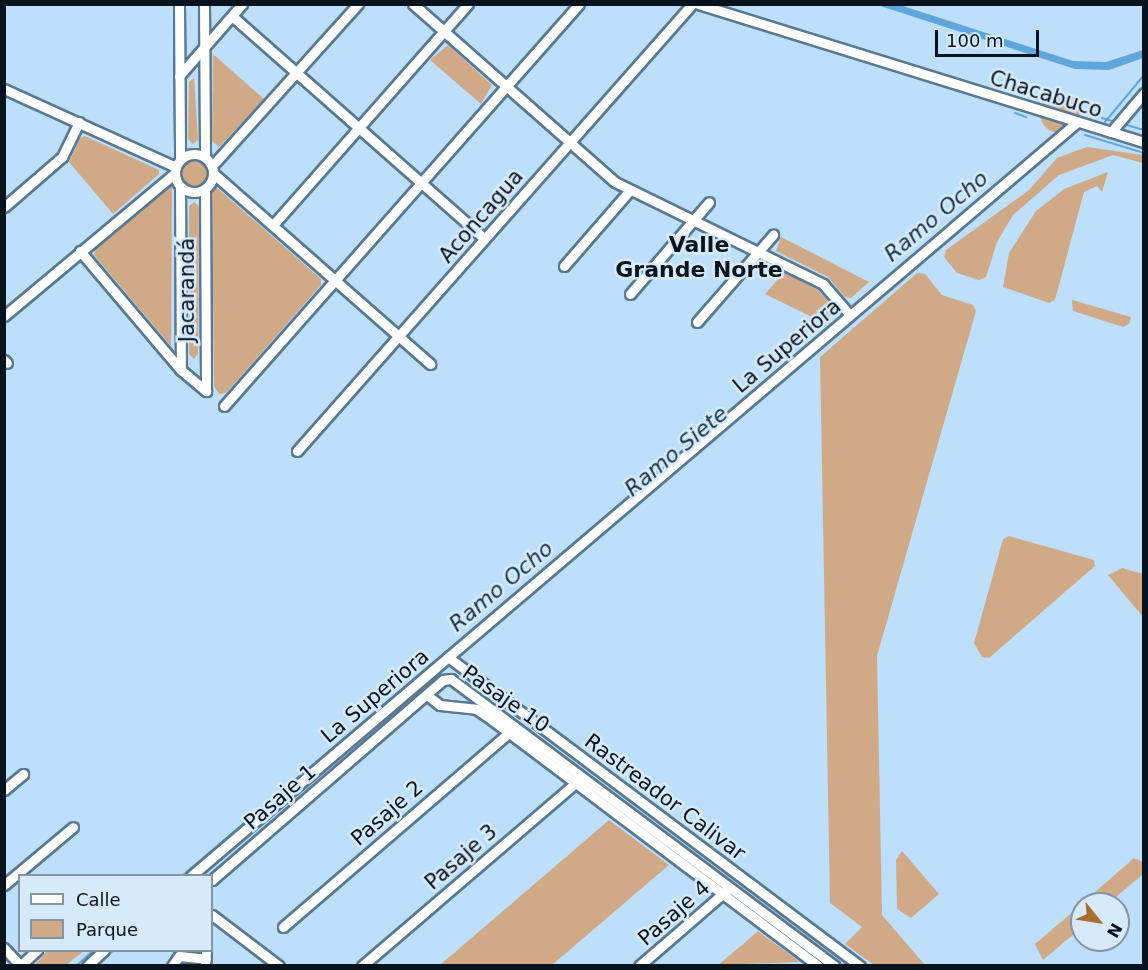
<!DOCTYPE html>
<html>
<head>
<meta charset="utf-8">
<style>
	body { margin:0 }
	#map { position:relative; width:1148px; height:970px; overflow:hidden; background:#bddffb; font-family:"DejaVu Sans",sans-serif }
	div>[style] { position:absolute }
	.green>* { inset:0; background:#d0a987 }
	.round { border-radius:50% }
	.water>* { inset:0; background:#61a6db }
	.stream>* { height:2px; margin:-1px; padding:0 1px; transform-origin:1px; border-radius:1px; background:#61a6db }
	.roads { filter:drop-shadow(2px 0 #597891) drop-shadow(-2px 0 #597891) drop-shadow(0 2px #597891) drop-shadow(0 -2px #597891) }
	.minor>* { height:9px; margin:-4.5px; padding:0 4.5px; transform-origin:4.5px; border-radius:4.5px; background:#fff }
	.minor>.ring { margin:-4.5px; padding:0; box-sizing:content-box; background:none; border:9px solid #fff; border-radius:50% }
	span { translate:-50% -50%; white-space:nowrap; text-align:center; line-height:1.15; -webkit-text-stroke:5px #d6eafb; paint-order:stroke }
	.street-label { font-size:21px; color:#07131d }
	.water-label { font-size:22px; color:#15344a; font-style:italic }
	.neighbourhood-label { font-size:22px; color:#07131d; font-weight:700 }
	.frame { position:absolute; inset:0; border:6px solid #07131d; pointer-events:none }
	.legend { position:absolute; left:18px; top:874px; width:195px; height:78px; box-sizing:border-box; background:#d6eafb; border:2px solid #8394a2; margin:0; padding:8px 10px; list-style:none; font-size:18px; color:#07131d }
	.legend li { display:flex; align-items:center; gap:12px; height:30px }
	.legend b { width:30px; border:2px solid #8394a2 }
	.north { position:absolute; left:1070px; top:892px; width:60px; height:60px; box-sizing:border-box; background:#d6eafb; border:2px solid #8394a2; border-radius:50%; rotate:120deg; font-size:16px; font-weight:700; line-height:24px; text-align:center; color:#07131d }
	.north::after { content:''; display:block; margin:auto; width:21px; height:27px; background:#aa6d30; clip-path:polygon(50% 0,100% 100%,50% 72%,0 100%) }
	.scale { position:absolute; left:935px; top:30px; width:104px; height:27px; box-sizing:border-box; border:3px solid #07131d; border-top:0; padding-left:8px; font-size:18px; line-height:21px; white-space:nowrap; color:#07131d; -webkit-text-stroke:4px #d6eafb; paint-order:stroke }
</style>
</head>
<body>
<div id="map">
	<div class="green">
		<i style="clip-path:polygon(448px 45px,492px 85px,481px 104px,430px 60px)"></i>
		<i style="clip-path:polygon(213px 54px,264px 99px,219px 147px,212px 141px)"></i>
		<i style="clip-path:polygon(194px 78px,198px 140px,193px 144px,188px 139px,189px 82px)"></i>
		<i class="round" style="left:1040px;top:93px;width:40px;height:40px"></i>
		<i style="clip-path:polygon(85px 136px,159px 170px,159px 174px,113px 214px,69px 162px,80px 138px)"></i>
		<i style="clip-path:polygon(1087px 147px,1143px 155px,1143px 163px,1113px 155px,1059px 175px,1013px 215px,997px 242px,986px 277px,979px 280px,957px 273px,944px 257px,946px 250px,1029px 190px,1057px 158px)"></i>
		<i class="round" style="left:181px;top:160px;width:26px;height:26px"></i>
		<i style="clip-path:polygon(1108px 172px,1102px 192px,1097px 186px,1084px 192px,1055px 300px,1049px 303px,1003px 287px,1009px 253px,1036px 211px,1064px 189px)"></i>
		<i style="clip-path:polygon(170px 186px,172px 187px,171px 346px,94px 255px,95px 249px)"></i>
		<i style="clip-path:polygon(216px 187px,321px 279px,321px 285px,226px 393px,219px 394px,214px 386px,212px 189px)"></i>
		<i style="clip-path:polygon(194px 202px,199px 206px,198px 354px,194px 359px,189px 354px,189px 206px)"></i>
		<i style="clip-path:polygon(781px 237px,869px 282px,851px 298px,845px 297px,828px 277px,776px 251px)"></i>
		<i style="clip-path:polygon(784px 272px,818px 290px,833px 307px,833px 314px,822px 322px,765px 294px)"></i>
		<i style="clip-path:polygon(917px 273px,925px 274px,942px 295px,973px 305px,976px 311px,877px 656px,882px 915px,925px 965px,874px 965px,845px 944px,862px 927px,830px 903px,820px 357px)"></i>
		<i style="clip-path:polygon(1072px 300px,1131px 317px,1129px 324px,1123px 327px,1073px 311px)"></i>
		<i style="clip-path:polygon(1009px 536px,1094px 560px,1095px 566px,989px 658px,982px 657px,974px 643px,1003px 539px)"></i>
		<i style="clip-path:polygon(1122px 568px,1143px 574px,1143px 617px,1108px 575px)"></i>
		<i style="clip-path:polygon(609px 820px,669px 865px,552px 965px,440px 965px)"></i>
		<i style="clip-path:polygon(902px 851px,939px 894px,911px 918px,897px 909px,896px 860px)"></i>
		<i style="clip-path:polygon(1134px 858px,1143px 862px,1143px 874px,1108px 904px,1097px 904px,1094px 893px)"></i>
		<i style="clip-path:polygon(1076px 909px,1082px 910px,1082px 927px,1043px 960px,1035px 944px)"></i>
		<i style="clip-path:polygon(758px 931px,800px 962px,718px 965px,742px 945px)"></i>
		<i style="clip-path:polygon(48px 950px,84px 950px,84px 951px,66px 965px,35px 965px)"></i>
	</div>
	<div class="water">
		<i style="clip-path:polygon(877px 5px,900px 5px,1073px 61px,1106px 62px,1143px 50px,1143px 58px,1109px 70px,1075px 69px)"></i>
	</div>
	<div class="stream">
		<i style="left:1015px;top:113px;width:12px;rotate:20deg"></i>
		<i style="left:1102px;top:118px;width:14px;rotate:17deg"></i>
		<i style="left:1105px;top:122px;width:61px;rotate:-50.3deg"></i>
		<i style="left:1123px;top:124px;width:22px;rotate:16deg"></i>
		<i style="left:1085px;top:135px;width:62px;rotate:17deg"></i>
		<i style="left:938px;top:248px;width:46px;rotate:-40.6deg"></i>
		<i style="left:857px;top:304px;width:234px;rotate:-40.5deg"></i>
		<i style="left:455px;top:658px;width:605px;rotate:-40.38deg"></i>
		<i style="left:182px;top:876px;width:861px;rotate:-40.33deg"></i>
		<i style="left:76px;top:966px;width:24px;rotate:-42deg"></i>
		<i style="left:96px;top:966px;width:24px;rotate:-42deg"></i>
	</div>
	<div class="roads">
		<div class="minor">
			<i style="left:179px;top:4px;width:156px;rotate:89.6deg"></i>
			<i style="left:204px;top:4px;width:153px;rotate:89.6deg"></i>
			<i style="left:413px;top:4px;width:269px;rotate:41.4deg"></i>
			<i style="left:615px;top:182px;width:232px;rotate:26.1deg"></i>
			<i style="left:823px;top:284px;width:41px;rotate:48.9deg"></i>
			<i style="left:698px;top:4px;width:467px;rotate:17.2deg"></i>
			<i style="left:232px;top:16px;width:337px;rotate:41.4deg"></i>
			<i style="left:179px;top:76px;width:96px;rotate:-48.8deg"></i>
			<i style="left:4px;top:89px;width:189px;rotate:24.4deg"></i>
			<i style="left:1111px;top:132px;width:51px;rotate:-49.8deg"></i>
			<i class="ring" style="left:175px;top:154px;width:29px;height:29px"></i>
			<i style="left:212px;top:166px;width:218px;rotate:-48deg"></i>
			<i style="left:214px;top:174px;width:288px;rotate:41.3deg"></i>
			<i style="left:180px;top:186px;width:184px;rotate:89.7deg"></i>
			<i style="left:205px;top:189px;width:202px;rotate:89.7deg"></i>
			<i style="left:4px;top:207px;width:77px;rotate:-40.8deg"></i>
			<i style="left:62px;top:157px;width:39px;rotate:-64deg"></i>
			<i style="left:273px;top:225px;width:295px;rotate:-48.6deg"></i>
			<i style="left:80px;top:251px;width:156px;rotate:49.7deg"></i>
			<i style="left:181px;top:370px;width:33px;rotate:40deg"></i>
			<i style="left:564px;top:266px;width:101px;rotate:-49deg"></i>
			<i style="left:630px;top:294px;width:121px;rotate:-49.3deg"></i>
			<i style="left:4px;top:316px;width:223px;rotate:-39.9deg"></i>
			<i style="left:697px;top:322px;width:116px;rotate:-48.9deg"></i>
			<i style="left:4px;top:360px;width:4px;rotate:45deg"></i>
			<i style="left:224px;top:406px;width:536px;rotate:-48.55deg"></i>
			<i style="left:297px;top:451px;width:597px;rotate:-48.53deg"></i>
			<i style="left:448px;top:657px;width:515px;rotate:36.87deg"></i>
			<i style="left:427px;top:695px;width:16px;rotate:38deg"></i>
			<i style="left:440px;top:705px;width:36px;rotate:6deg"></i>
			<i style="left:476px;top:709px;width:14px;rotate:34deg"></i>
			<i style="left:488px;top:717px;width:413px;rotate:37deg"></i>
			<i style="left:4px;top:790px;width:25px;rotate:-40deg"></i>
			<i style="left:191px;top:876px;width:1162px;rotate:-40.39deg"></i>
			<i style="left:212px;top:880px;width:306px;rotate:-40.9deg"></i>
			<i style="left:443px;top:680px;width:8px;rotate:-7deg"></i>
			<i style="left:451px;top:679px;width:479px;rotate:36.8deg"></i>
			<i style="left:4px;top:885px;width:90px;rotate:-40deg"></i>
			<i style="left:212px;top:915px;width:84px;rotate:37.3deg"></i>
			<i style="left:283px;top:927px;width:303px;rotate:-40.7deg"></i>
			<i style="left:4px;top:948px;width:25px;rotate:47deg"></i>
			<i style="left:21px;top:965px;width:22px;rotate:-43deg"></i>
			<i style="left:87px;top:966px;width:23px;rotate:-43deg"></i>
			<i style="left:172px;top:966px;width:12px;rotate:-55deg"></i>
			<i style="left:179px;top:956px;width:27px;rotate:6deg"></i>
			<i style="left:205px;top:966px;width:16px;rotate:-86deg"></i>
			<i style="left:362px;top:966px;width:286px;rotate:-40.6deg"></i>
			<i style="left:639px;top:966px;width:116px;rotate:-40.8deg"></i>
		</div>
	</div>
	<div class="street-label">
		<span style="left:1046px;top:94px;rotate:17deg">Chacabuco</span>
		<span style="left:481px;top:216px;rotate:-49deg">Aconcagua</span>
		<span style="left:187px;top:290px;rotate:-90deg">Jacarandá</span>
		<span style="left:787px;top:346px;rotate:-40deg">La Superiora</span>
		<span style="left:375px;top:696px;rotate:-40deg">La Superiora</span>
		<span style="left:506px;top:699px;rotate:35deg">Pasaje 10</span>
		<span style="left:280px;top:797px;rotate:-41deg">Pasaje 1</span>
		<span style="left:665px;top:797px;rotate:37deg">Rastreador Calivar</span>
		<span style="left:387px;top:813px;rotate:-41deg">Pasaje 2</span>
		<span style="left:461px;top:857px;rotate:-41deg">Pasaje 3</span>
		<span style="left:674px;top:913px;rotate:-41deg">Pasaje 4</span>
	</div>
	<div class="water-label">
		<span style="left:936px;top:216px;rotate:-40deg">Ramo Ocho</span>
		<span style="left:676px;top:451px;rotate:-40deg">Ramo Siete</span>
		<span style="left:501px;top:586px;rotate:-40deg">Ramo Ocho</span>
	</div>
	<div class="neighbourhood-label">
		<span style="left:699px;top:257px">Valle<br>Grande Norte</span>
	</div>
	<div class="frame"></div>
	<ul class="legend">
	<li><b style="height:8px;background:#fff"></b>Calle</li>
	<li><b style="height:16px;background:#d0a987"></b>Parque</li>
	</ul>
	<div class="north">N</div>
	<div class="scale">100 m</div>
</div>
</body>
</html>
